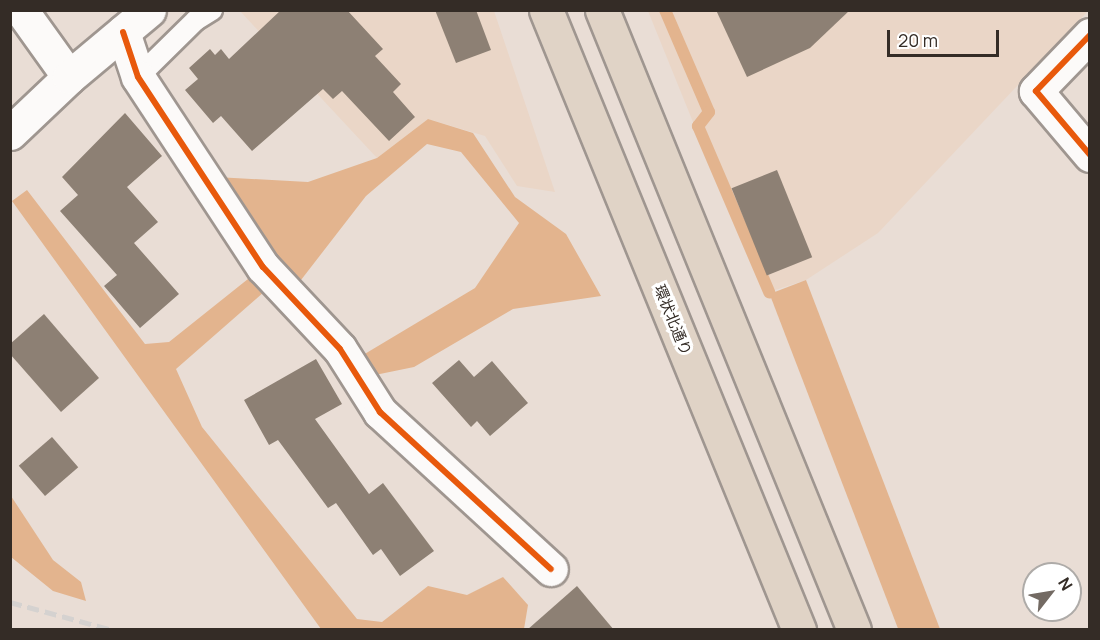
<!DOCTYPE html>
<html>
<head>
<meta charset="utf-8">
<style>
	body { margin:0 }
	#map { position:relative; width:1100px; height:640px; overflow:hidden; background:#e9ddd5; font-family:Manrope,"Noto Sans JP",sans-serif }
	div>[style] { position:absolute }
	.built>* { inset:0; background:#ead6c7 }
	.water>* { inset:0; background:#e3b48e; transform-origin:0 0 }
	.stream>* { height:12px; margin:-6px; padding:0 6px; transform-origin:6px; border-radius:6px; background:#e3b48e }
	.building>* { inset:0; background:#8d8074; transform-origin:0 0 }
	.roads { filter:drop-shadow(2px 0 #9f9690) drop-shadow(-2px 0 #9f9690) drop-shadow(0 2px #9f9690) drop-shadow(0 -2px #9f9690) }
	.lane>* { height:20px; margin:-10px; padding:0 10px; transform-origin:10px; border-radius:10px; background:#fcfaf9 }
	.street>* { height:33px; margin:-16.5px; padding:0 16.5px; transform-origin:16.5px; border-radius:16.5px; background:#fcfaf9 }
	.secondary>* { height:33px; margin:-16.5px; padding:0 16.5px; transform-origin:16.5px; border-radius:16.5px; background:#fcfaf9 }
	.highway>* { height:33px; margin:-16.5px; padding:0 16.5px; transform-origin:16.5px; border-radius:16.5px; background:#e0d3c6 }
	.rail>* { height:4.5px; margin-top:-2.25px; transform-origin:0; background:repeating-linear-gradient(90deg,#d5d2d0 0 12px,transparent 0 18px) }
	.cycleway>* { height:6px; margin:-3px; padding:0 3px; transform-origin:3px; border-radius:3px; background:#e8590c }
	span { translate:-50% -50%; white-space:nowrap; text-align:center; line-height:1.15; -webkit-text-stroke:6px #fff; paint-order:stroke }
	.street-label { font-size:15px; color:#342c26 }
	.frame { position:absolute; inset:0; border:12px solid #342c26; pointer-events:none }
	.north { position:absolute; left:1022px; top:562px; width:60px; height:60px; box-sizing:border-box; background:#fff; border:2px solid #aeaba8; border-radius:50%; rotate:59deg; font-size:16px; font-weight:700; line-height:24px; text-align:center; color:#342c26 }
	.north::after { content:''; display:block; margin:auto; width:21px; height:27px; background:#736a63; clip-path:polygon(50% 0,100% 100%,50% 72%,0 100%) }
	.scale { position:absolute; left:887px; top:30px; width:112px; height:27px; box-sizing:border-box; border:3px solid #342c26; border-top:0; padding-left:8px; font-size:18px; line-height:21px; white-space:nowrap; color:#342c26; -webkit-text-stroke:4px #fff; paint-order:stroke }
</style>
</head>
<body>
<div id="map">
	<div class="built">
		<i style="clip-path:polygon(240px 11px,494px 11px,555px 192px,517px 186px,485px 136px,428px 119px,377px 158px)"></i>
		<i style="clip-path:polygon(648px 11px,1088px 11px,878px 233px,806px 280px,769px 292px,693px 122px)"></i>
	</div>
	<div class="water">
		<i style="clip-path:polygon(428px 119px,473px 133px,515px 197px,566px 234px,601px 296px,513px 309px,414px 367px,375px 375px,363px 355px,475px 288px,519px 223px,461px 152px,427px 144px,366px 196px,301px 280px,280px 263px,216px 177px,308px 182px,377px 158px)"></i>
		<i style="clip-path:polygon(27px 190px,145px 344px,169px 342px,253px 275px,264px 292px,176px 369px,202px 427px,357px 619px,382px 622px,428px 586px,467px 595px,503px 577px,528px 605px,524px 629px,321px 629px,12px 201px)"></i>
		<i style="left:806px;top:280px;width:375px;height:39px;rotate:69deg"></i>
		<i style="clip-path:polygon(11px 496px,53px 560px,81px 582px,86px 601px,53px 591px,11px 557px)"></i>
	</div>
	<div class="stream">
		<i style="left:665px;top:10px;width:111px;rotate:66.7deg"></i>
		<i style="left:709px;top:112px;width:18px;rotate:128deg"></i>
		<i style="left:698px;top:126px;width:181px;rotate:66.8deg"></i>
	</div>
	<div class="building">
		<i style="clip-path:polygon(281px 10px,347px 10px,383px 49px,375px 56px,401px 84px,393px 92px,415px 117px,389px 141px,342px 91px,333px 99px,323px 89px,252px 151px,221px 116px,213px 123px,185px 90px,198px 79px,189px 68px,210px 49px,215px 55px,221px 49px,229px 59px)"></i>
		<i style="clip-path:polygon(435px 10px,476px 10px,491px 50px,456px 63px)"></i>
		<i style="clip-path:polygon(716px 10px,850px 10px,810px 48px,747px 77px)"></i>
		<i style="clip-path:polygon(125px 113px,162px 156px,127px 187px,158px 222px,134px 243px,179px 294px,140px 328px,104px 286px,117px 275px,60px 211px,78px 195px,62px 177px)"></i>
		<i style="left:777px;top:170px;width:94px;height:49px;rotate:68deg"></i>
		<i style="clip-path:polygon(44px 314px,99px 378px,61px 412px,10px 354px,10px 344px)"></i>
		<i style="clip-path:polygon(316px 359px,342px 404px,315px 419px,369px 494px,383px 483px,434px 551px,400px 576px,381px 549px,373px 555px,336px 503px,328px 508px,278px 440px,269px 445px,244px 400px)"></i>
		<i style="clip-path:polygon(459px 360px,474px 377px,492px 361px,528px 403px,490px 436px,477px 421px,471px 427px,432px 383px)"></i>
		<i style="left:52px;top:437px;width:40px;height:44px;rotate:49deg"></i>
		<i style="clip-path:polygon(577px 586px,614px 630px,527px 630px)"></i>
	</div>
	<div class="roads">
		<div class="lane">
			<i style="left:138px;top:77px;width:81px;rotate:-44.5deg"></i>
			<i style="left:196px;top:20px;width:19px;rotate:-32deg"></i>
		</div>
		<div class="street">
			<i style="left:21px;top:10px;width:82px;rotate:54.4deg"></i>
			<i style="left:123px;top:32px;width:47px;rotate:71.6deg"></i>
			<i style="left:138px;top:77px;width:227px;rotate:56.7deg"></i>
			<i style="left:263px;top:267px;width:112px;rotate:46.8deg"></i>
			<i style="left:340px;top:349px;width:75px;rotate:57.6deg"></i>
			<i style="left:380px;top:412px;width:232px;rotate:42.6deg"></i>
			<i style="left:1090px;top:35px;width:78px;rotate:134deg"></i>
			<i style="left:1036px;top:91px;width:84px;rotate:49.8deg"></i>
		</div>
		<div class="secondary">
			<i style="left:10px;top:133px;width:81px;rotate:-43.5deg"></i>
			<i style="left:69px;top:77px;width:104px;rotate:-39.9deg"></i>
		</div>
		<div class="highway">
			<i style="left:546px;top:10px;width:670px;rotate:67.8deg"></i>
			<i style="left:602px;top:10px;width:669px;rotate:67.88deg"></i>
		</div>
	</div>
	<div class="rail">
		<i style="left:10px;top:602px;width:107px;rotate:15.2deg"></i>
	</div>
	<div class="cycleway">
		<i style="left:123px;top:32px;width:47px;rotate:71.6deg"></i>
		<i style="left:138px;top:77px;width:227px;rotate:56.7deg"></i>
		<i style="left:263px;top:267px;width:112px;rotate:46.8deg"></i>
		<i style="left:340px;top:349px;width:75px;rotate:57.6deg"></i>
		<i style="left:380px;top:412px;width:232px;rotate:42.6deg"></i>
		<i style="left:1090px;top:35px;width:78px;rotate:134deg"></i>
		<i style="left:1036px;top:91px;width:84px;rotate:49.8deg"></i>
	</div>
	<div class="street-label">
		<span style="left:673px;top:320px;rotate:68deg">環状北通り</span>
	</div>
	<div class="frame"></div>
	<div class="north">N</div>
	<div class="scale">20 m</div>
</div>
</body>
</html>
